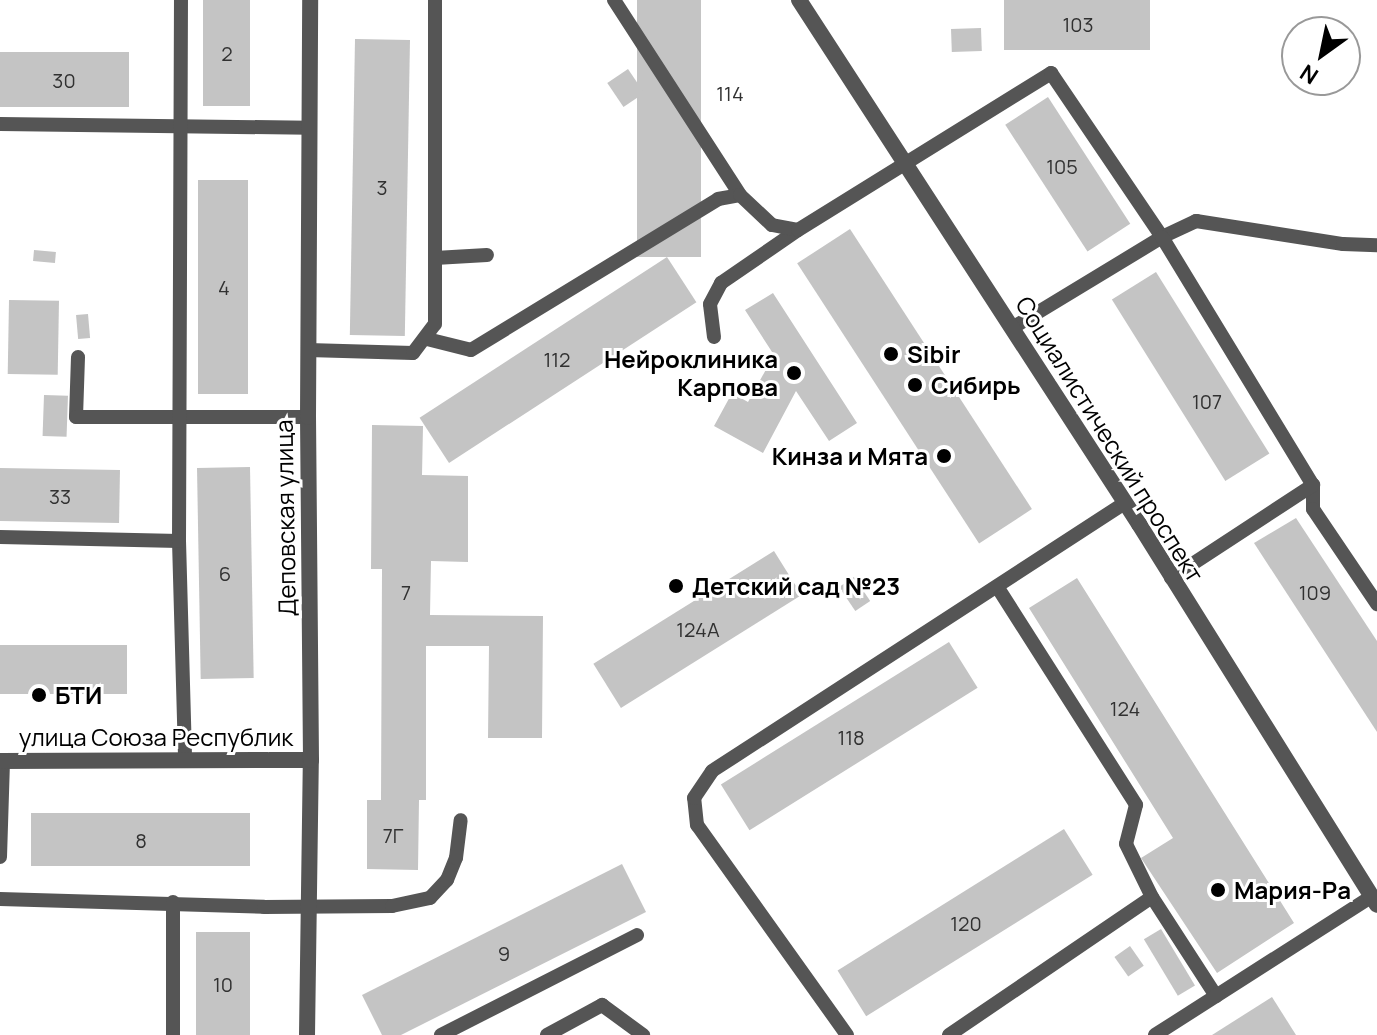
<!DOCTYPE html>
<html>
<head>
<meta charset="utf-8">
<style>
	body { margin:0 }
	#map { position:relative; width:1377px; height:1035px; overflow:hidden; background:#fff; font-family:Manrope,sans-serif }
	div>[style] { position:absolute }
	.building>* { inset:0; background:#c4c4c4; transform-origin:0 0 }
	.service>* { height:14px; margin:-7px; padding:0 7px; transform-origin:7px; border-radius:7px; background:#555 }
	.minor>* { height:16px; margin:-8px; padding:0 8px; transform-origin:8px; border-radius:8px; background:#555 }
	.tertiary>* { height:16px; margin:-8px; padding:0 8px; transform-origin:8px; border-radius:8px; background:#555 }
	.dots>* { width:22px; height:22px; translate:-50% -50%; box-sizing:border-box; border:4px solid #fff; border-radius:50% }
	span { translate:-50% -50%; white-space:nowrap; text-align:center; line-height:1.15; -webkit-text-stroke:6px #fff; paint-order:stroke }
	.number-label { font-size:20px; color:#313131 }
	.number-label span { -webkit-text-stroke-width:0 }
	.poi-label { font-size:24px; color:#000; font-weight:700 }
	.left { translate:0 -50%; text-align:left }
	.right { translate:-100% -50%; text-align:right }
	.street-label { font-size:24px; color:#000 }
	.north { position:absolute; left:1281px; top:16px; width:80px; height:80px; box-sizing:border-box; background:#fff; border:2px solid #999; border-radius:50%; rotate:213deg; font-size:22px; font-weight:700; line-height:32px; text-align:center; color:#000 }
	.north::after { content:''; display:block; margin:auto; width:28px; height:36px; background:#000; clip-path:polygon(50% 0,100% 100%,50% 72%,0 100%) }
</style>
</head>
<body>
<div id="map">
	<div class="building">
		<i style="left:203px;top:0;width:47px;height:106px"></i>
		<i style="left:637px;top:0;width:64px;height:257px"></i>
		<i style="left:1004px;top:0;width:146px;height:50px"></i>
		<i style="left:981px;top:28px;width:23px;height:30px;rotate:88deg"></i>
		<i style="left:355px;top:39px;width:55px;height:296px;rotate:1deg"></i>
		<i style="left:0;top:52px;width:129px;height:55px"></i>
		<i style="left:628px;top:69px;width:29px;height:25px;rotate:56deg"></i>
		<i style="left:1048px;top:97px;width:151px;height:51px;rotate:57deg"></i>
		<i style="left:198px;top:180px;width:50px;height:214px"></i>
		<i style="left:850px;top:229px;width:334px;height:63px;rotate:57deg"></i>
		<i style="left:34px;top:250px;width:22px;height:11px;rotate:5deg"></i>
		<i style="left:667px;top:257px;width:54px;height:295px;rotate:57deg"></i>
		<i style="left:1156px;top:272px;width:214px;height:52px;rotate:58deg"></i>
		<i style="clip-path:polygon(773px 293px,857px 423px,829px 441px,796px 391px,763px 453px,714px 426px,732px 393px,748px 402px,774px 355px,745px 310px)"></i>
		<i style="left:9px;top:300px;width:50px;height:74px;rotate:1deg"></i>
		<i style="left:88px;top:314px;width:24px;height:12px;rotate:85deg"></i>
		<i style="left:44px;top:395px;width:24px;height:41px;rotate:2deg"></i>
		<i style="clip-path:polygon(372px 425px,423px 426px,422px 475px,468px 476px,468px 562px,431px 561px,430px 615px,543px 616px,542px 738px,488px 738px,489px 646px,426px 646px,426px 800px,419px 800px,418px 870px,367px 869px,367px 800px,381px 800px,382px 569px,371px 569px)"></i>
		<i style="left:250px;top:467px;width:211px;height:53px;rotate:89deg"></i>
		<i style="left:0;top:468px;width:120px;height:53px;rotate:1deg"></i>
		<i style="clip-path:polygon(1296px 518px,1377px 641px,1377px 732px,1254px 543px)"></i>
		<i style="left:774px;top:551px;width:52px;height:213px;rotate:58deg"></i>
		<i style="left:854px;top:577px;width:29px;height:18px;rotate:56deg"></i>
		<i style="clip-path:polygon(1077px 578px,1294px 923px,1217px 973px,1141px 858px,1173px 838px,1029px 608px)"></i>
		<i style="left:949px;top:642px;width:54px;height:269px;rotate:58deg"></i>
		<i style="left:0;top:645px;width:127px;height:49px"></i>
		<i style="left:250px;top:813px;width:53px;height:219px;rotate:90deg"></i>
		<i style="left:1064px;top:829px;width:54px;height:267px;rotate:58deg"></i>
		<i style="clip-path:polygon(622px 864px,646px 912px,401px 1035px,382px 1035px,362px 995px)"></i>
		<i style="left:1161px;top:929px;width:66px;height:20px;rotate:59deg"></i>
		<i style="left:196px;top:932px;width:54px;height:103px"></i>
		<i style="left:1130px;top:946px;width:24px;height:19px;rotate:55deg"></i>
		<i style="clip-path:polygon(1272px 997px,1296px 1035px,1212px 1035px)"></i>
	</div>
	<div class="service">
		<i style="left:614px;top:0;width:232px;rotate:57.1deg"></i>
		<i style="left:0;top:124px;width:309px;rotate:0.7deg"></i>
		<i style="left:435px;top:258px;width:52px;rotate:-3.3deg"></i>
		<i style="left:1012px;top:328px;width:175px;rotate:-31.2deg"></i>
		<i style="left:1162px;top:237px;width:38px;rotate:-25deg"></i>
		<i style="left:1196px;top:221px;width:149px;rotate:8.9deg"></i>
		<i style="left:1343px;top:244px;width:34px;rotate:2deg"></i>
		<i style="left:714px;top:337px;width:33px;rotate:-97deg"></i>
		<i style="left:710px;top:304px;width:24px;rotate:-62deg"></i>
		<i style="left:721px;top:283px;width:93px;rotate:-34.5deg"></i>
		<i style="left:427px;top:339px;width:45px;rotate:14deg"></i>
		<i style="left:471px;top:350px;width:289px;rotate:-31.4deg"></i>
		<i style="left:718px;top:199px;width:22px;rotate:-10deg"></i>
		<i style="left:740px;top:195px;width:44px;rotate:43.2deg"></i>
		<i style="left:772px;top:225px;width:26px;rotate:11deg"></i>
		<i style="left:798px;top:230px;width:298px;rotate:-31.8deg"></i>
		<i style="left:1051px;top:73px;width:198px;rotate:55.9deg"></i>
		<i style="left:1162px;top:237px;width:290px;rotate:58.7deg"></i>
		<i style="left:1313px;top:485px;width:24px;rotate:90deg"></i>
		<i style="left:1313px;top:509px;width:115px;rotate:56deg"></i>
		<i style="left:308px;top:350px;width:105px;rotate:1.6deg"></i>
		<i style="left:413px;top:353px;width:36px;rotate:-53deg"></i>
		<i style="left:435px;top:324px;width:324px;rotate:-90deg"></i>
		<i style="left:78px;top:357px;width:60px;rotate:91.9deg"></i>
		<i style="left:76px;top:417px;width:232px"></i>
		<i style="left:0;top:537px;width:179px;rotate:1.3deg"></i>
		<i style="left:179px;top:541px;width:220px;rotate:88.4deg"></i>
		<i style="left:179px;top:541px;width:541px;rotate:-89.79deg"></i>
		<i style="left:1171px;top:578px;width:170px;rotate:-33.2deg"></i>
		<i style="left:998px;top:588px;width:257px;rotate:57.5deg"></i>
		<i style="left:1136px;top:805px;width:40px;rotate:104.4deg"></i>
		<i style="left:1126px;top:844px;width:59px;rotate:63.9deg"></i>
		<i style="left:1152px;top:897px;width:118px;rotate:57.1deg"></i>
		<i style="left:0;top:857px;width:96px;rotate:-88.2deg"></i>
		<i style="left:0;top:899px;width:264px;rotate:1.7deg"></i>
		<i style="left:264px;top:907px;width:128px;rotate:-0.4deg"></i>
		<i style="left:392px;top:906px;width:39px;rotate:-12deg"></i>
		<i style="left:430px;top:898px;width:25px;rotate:-47deg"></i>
		<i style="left:447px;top:880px;width:24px;rotate:-68deg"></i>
		<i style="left:456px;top:858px;width:38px;rotate:-83deg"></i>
		<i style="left:173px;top:902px;width:133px;rotate:90deg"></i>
		<i style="left:441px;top:1035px;width:220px;rotate:-27deg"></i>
		<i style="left:547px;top:1035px;width:63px;rotate:-28.6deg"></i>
		<i style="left:602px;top:1005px;width:51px;rotate:36.2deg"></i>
		<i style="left:847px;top:1035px;width:258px;rotate:-125.5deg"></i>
		<i style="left:697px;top:825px;width:27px;rotate:-96deg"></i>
		<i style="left:694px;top:798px;width:32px;rotate:-56deg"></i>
		<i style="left:712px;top:771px;width:491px;rotate:-33deg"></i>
		<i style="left:949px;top:1035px;width:245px;rotate:-34.2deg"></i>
		<i style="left:1155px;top:1035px;width:256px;rotate:-32.6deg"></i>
	</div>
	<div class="minor">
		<i style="left:0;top:761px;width:311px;rotate:-0.2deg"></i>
		<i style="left:307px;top:1035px;width:275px;rotate:-89.2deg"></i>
		<i style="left:311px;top:760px;width:343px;rotate:-90.5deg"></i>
		<i style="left:308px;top:417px;width:417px;rotate:-89.7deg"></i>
	</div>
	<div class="tertiary">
		<i style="left:799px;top:0;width:625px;rotate:57.02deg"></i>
		<i style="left:1139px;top:524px;width:449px;rotate:58deg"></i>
	</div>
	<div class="dots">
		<i style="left:891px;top:354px;background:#000"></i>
		<i style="left:794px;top:373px;background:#000"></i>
		<i style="left:915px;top:385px;background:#000"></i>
		<i style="left:944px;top:456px;background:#000"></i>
		<i style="left:676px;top:586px;background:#000"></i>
		<i style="left:39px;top:695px;background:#000"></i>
		<i style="left:1218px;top:890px;background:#000"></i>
	</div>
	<div class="number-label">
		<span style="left:1078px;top:24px">103</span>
		<span style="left:227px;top:53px">2</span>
		<span style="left:64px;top:80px">30</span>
		<span style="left:730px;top:93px">114</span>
		<span style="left:1062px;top:166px">105</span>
		<span style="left:382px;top:187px">3</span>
		<span style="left:224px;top:287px">4</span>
		<span style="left:557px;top:359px">112</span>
		<span style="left:1207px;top:401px">107</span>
		<span style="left:60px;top:496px">33</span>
		<span style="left:225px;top:573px">6</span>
		<span style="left:406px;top:592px">7</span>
		<span style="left:1315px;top:592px">109</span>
		<span style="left:698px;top:629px">124А</span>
		<span style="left:1125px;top:708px">124</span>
		<span style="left:851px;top:737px">118</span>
		<span style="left:393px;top:835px">7Г</span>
		<span style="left:141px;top:840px">8</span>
		<span style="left:966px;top:923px">120</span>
		<span style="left:504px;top:953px">9</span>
		<span style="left:223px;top:984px">10</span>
	</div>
	<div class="poi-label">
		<span class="left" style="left:907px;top:354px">Sibir</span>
		<span class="right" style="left:778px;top:373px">Нейроклиника<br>Карпова</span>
		<span class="left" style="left:931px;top:385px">Сибирь</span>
		<span class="right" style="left:928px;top:456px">Кинза и Мята</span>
		<span class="left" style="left:692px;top:586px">Детский сад №23</span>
		<span class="left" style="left:55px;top:695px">БТИ</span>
		<span class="left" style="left:1234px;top:890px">Мария-Ра</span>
	</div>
	<div class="street-label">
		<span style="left:1110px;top:439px;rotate:58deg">Социалистический проспект</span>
		<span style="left:285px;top:518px;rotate:-91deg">Деповская улица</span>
		<span style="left:156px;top:737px">улица Союза Республик</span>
	</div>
	<div class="north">N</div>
</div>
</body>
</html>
